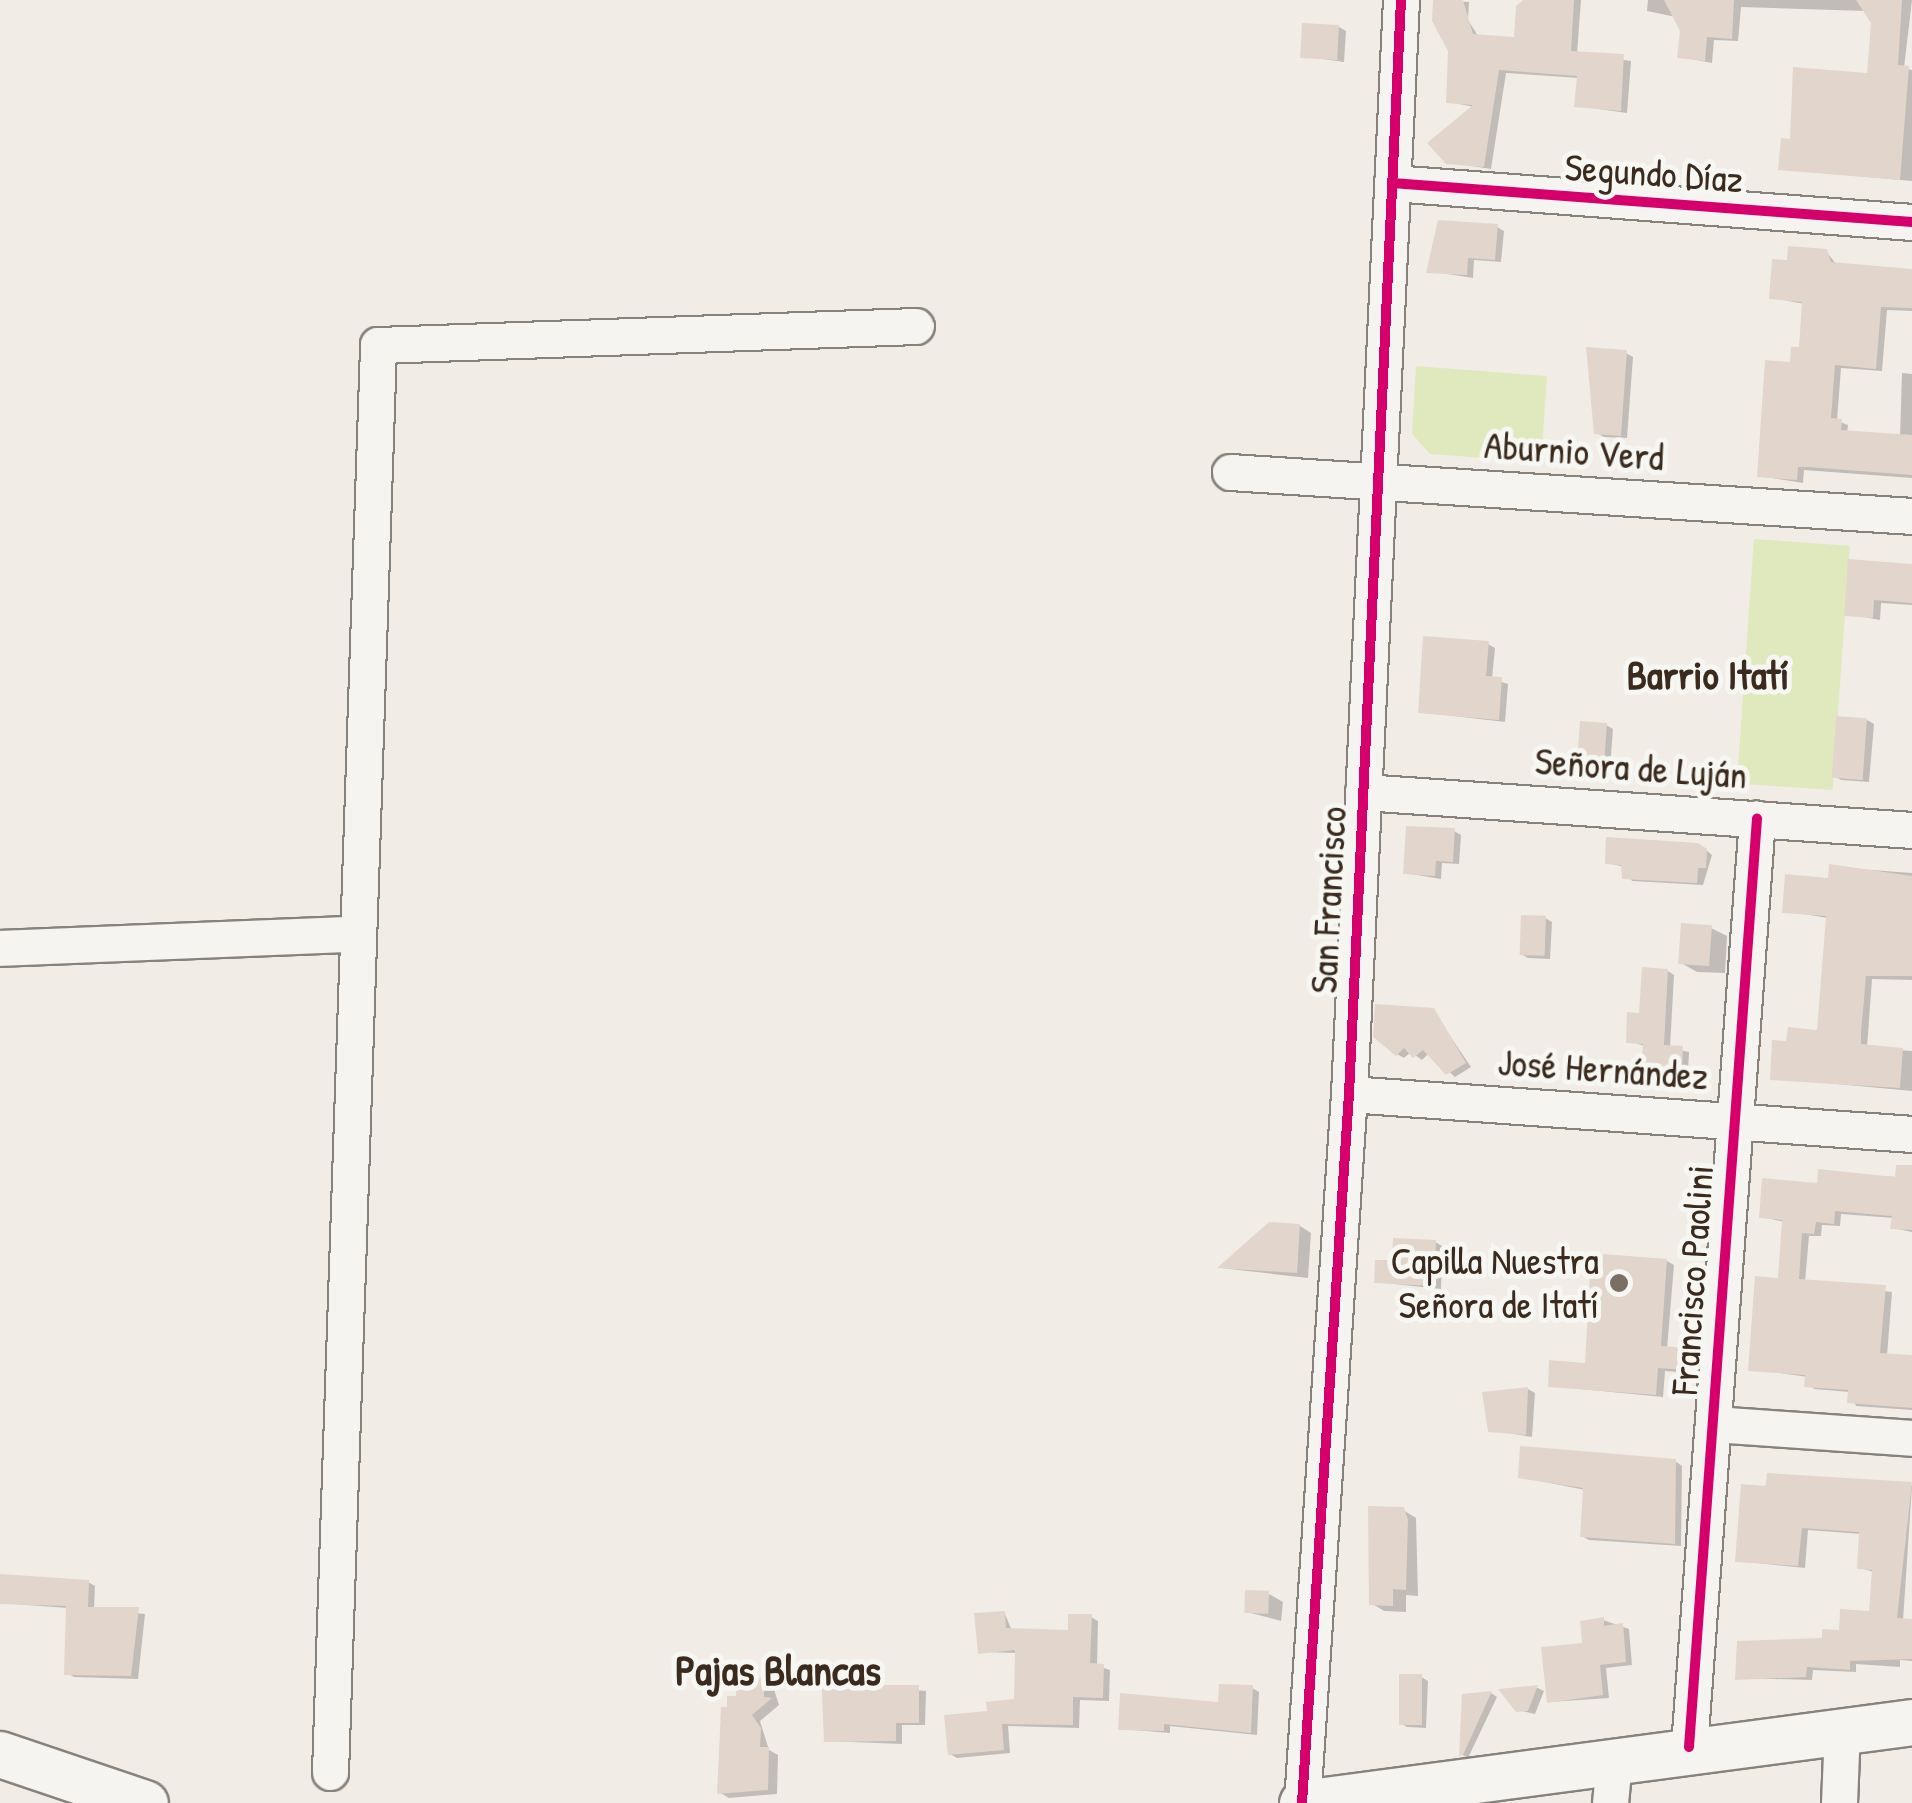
<!DOCTYPE html>
<html>
<head>
<meta charset="utf-8">
<style>
	body { margin:0 }
	#map { position:relative; width:1912px; height:1803px; overflow:hidden; background:#f2ece7; font-family:"Patrick Hand",sans-serif }
	div>[style] { position:absolute }
	.green>* { inset:0; background:#e0e9bd; transform-origin:0 0 }
	.shadow>* { inset:0; background:#0003 }
	.building>* { inset:0; background:#e2d6cc; transform-origin:0 0 }
	.roads { filter:drop-shadow(2px 0 #88827d) drop-shadow(-2px 0 #88827d) drop-shadow(0 2px #88827d) drop-shadow(0 -2px #88827d) }
	.minor>* { height:35px; margin:-17.5px; padding:0 17.5px; transform-origin:17.5px; border-radius:17.5px; background:#f5f4f1 }
	.major>* { height:45px; margin:-22.5px; padding:0 22.5px; transform-origin:22.5px; border-radius:22.5px; background:#f5f4f1 }
	.cycleway>* { height:10px; margin:-5px; padding:0 5px; transform-origin:5px; border-radius:5px; background:#d6006c }
	.dots>* { width:28px; height:28px; translate:-50% -50%; box-sizing:border-box; border:5px solid #f6f6f2; border-radius:50% }
	span { translate:-50% -50%; white-space:nowrap; text-align:center; line-height:1.15; -webkit-text-stroke:10px #f6f6f2; paint-order:stroke }
	.street-label { font-size:38px; color:#3b2a1e }
	.poi-label { font-size:38px; color:#3b2a1e }
	.right { translate:-100% -50%; text-align:right }
	.neighbourhood-label { font-size:40px; color:#3b2a1e; font-weight:700 }
	.quarter-label { font-size:42px; color:#3b2a1e; font-weight:700 }
</style>
</head>
<body>
<div id="map">
	<div class="green">
		<i style="clip-path:polygon(1416px 366px,1547px 376px,1541px 462px,1430px 454px,1412px 434px)"></i>
		<i style="left:1754px;top:539px;width:96px;height:245px;rotate:4deg"></i>
	</div>
	<div class="shadow">
		<i style="clip-path:polygon(1436px 0,1469px 2px,1468px 20px,1478px 36px,1516px 40px,1527px 0,1581px 0,1577px 54px,1631px 61px,1627px 113px,1577px 106px,1579px 78px,1506px 73px,1491px 169px,1447px 162px,1475px 107px,1448px 102px,1451px 51px)"></i>
		<i style="clip-path:polygon(1648px 0,1912px 0,1904px 68px,1912px 70px,1912px 181px,1781px 169px,1792px 142px,1869px 75px,1873px 23px,1866px 11px,1741px 7px,1738px 41px,1714px 40px,1712px 63px,1680px 57px,1682px 30px,1676px 17px,1647px 11px)"></i>
		<i style="clip-path:polygon(1339px 27px,1346px 31px,1344px 62px,1302px 56px)"></i>
		<i style="clip-path:polygon(1497px 227px,1504px 231px,1501px 262px,1474px 260px,1473px 278px,1429px 271px)"></i>
		<i style="clip-path:polygon(1826px 251px,1836px 264px,1912px 270px,1912px 311px,1887px 310px,1882px 371px,1841px 368px,1837px 421px,1848px 425px,1847px 433px,1900px 437px,1902px 373px,1912px 374px,1912px 478px,1804px 470px,1803px 483px,1759px 476px,1802px 350px,1805px 304px,1772px 298px,1789px 263px)"></i>
		<i style="clip-path:polygon(1626px 353px,1633px 357px,1627px 438px,1604px 437px,1597px 433px)"></i>
		<i style="clip-path:polygon(1912px 566px,1912px 605px,1881px 603px,1880px 620px,1847px 614px)"></i>
		<i style="clip-path:polygon(1488px 644px,1495px 648px,1492px 679px,1508px 684px,1505px 722px,1420px 712px)"></i>
		<i style="clip-path:polygon(1867px 720px,1874px 724px,1869px 782px,1841px 780px,1834px 776px)"></i>
		<i style="clip-path:polygon(1606px 725px,1613px 729px,1610px 769px,1579px 763px)"></i>
		<i style="clip-path:polygon(1454px 831px,1461px 835px,1459px 864px,1442px 863px,1441px 879px,1405px 873px)"></i>
		<i style="clip-path:polygon(1706px 850px,1712px 855px,1703px 885px,1632px 881px,1624px 867px,1608px 863px)"></i>
		<i style="clip-path:polygon(1831px 867px,1912px 873px,1912px 980px,1872px 979px,1867px 1048px,1912px 1051px,1912px 1091px,1773px 1078px,1789px 1044px,1820px 1032px,1828px 918px,1785px 911px,1831px 880px)"></i>
		<i style="clip-path:polygon(1545px 918px,1552px 922px,1550px 959px,1528px 958px,1521px 954px)"></i>
		<i style="clip-path:polygon(1711px 928px,1727px 936px,1725px 973px,1697px 972px,1681px 963px)"></i>
		<i style="clip-path:polygon(1668px 971px,1674px 975px,1670px 1048px,1689px 1052px,1687px 1090px,1643px 1084px,1645px 1046px,1628px 1041px)"></i>
		<i style="clip-path:polygon(1433px 1011px,1471px 1067px,1455px 1077px,1429px 1053px,1422px 1060px,1411px 1052px,1404px 1058px,1397px 1054px)"></i>
		<i style="clip-path:polygon(1820px 1172px,1912px 1178px,1912px 1232px,1893px 1228px,1894px 1218px,1841px 1214px,1840px 1226px,1822px 1225px,1821px 1236px,1809px 1236px,1805px 1282px,1892px 1292px,1887px 1356px,1912px 1358px,1912px 1410px,1856px 1406px,1850px 1392px,1814px 1389px,1808px 1377px,1751px 1369px,1781px 1280px,1785px 1222px,1762px 1217px,1819px 1185px)"></i>
		<i style="clip-path:polygon(1300px 1226px,1311px 1233px,1308px 1278px,1221px 1268px)"></i>
		<i style="clip-path:polygon(1435px 1242px,1442px 1246px,1441px 1289px,1376px 1282px,1395px 1263px)"></i>
		<i style="clip-path:polygon(1667px 1261px,1674px 1265px,1667px 1349px,1694px 1355px,1693px 1373px,1665px 1371px,1663px 1397px,1550px 1386px,1588px 1366px,1604px 1277px)"></i>
		<i style="clip-path:polygon(1528px 1389px,1535px 1393px,1532px 1437px,1491px 1430px)"></i>
		<i style="clip-path:polygon(1675px 1461px,1682px 1466px,1681px 1546px,1589px 1540px,1582px 1536px,1585px 1490px,1520px 1477px)"></i>
		<i style="clip-path:polygon(1769px 1476px,1912px 1486px,1903px 1621px,1912px 1622px,1912px 1661px,1900px 1660px,1900px 1667px,1856px 1664px,1856px 1672px,1813px 1670px,1812px 1680px,1738px 1678px,1872px 1614px,1874px 1572px,1860px 1568px,1862px 1534px,1808px 1530px,1805px 1568px,1738px 1561px)"></i>
		<i style="clip-path:polygon(1403px 1510px,1416px 1518px,1418px 1596px,1406px 1595px,1406px 1612px,1384px 1611px,1371px 1603px)"></i>
		<i style="clip-path:polygon(88px 1582px,95px 1586px,94px 1609px,145px 1614px,138px 1679px,74px 1677px,67px 1673px,68px 1608px,0 1603px)"></i>
		<i style="clip-path:polygon(1269px 1594px,1283px 1602px,1281px 1621px,1247px 1612px)"></i>
		<i style="clip-path:polygon(1005px 1614px,1012px 1631px,1070px 1633px,1091px 1617px,1098px 1621px,1097px 1666px,1110px 1670px,1109px 1701px,1080px 1700px,1079px 1728px,1008px 1726px,1010px 1753px,957px 1758px,950px 1754px,990px 1713px,1017px 1701px,1018px 1653px,980px 1652px)"></i>
		<i style="clip-path:polygon(1603px 1620px,1629px 1629px,1632px 1665px,1606px 1668px,1609px 1698px,1549px 1702px)"></i>
		<i style="clip-path:polygon(871px 1675px,878px 1687px,926px 1691px,925px 1725px,902px 1725px,902px 1744px,827px 1741px)"></i>
		<i style="clip-path:polygon(1421px 1677px,1428px 1681px,1426px 1728px,1407px 1727px,1400px 1723px)"></i>
		<i style="clip-path:polygon(764px 1680px,773px 1686px,779px 1705px,760px 1721px,769px 1750px,778px 1755px,777px 1794px,729px 1798px,719px 1792px,729px 1710px)"></i>
		<i style="clip-path:polygon(1252px 1688px,1259px 1692px,1257px 1735px,1170px 1726px,1170px 1733px,1121px 1729px,1221px 1705px)"></i>
		<i style="clip-path:polygon(1538px 1688px,1544px 1691px,1535px 1714px,1518px 1710px,1502px 1691px)"></i>
		<i style="clip-path:polygon(1491px 1693px,1497px 1697px,1468px 1758px,1461px 1754px,1464px 1696px)"></i>
	</div>
	<div class="building">
		<i style="clip-path:polygon(1433px 0,1463px 0,1473px 34px,1514px 37px,1516px 6px,1523px 0,1574px 0,1571px 51px,1624px 54px,1621px 111px,1574px 107px,1577px 76px,1499px 70px,1484px 167px,1446px 164px,1427px 143px,1473px 105px,1446px 103px,1448px 51px,1432px 21px)"></i>
		<i style="clip-path:polygon(1664px 0,1734px 0,1732px 39px,1707px 37px,1705px 61px,1677px 58px,1680px 31px)"></i>
		<i style="clip-path:polygon(1856px 0,1902px 0,1898px 65px,1909px 66px,1900px 180px,1778px 170px,1781px 138px,1790px 139px,1793px 67px,1867px 73px,1871px 23px)"></i>
		<i style="left:1302px;top:23px;width:37px;height:35px;rotate:3deg"></i>
		<i style="clip-path:polygon(1438px 220px,1498px 224px,1495px 260px,1468px 258px,1467px 275px,1426px 273px)"></i>
		<i style="clip-path:polygon(1788px 246px,1827px 249px,1831px 262px,1912px 269px,1912px 308px,1881px 307px,1876px 369px,1835px 365px,1831px 418px,1842px 419px,1841px 430px,1912px 435px,1912px 475px,1808px 467px,1798px 467px,1797px 480px,1757px 477px,1765px 360px,1790px 362px,1791px 347px,1799px 347px,1802px 302px,1769px 299px,1772px 259px,1787px 260px)"></i>
		<i style="clip-path:polygon(1586px 347px,1627px 350px,1621px 436px,1594px 434px)"></i>
		<i style="clip-path:polygon(1848px 559px,1912px 564px,1912px 603px,1874px 600px,1873px 618px,1844px 616px)"></i>
		<i style="clip-path:polygon(1423px 636px,1489px 641px,1486px 676px,1502px 677px,1499px 720px,1418px 713px)"></i>
		<i style="left:1836px;top:716px;width:31px;height:62px;rotate:4deg"></i>
		<i style="left:1580px;top:721px;width:27px;height:43px;rotate:4deg"></i>
		<i style="clip-path:polygon(1406px 826px,1455px 828px,1453px 862px,1436px 861px,1435px 876px,1403px 874px)"></i>
		<i style="clip-path:polygon(1606px 837px,1698px 843px,1707px 849px,1706px 868px,1698px 868px,1697px 883px,1622px 879px,1621px 865px,1605px 864px)"></i>
		<i style="clip-path:polygon(1829px 864px,1912px 876px,1912px 976px,1866px 976px,1861px 1033px,1861px 1044px,1903px 1048px,1900px 1088px,1770px 1080px,1772px 1040px,1786px 1041px,1788px 1027px,1817px 1030px,1826px 916px,1782px 913px,1785px 874px,1828px 878px)"></i>
		<i style="left:1521px;top:915px;width:25px;height:40px;rotate:2deg"></i>
		<i style="left:1681px;top:923px;width:31px;height:41px;rotate:4deg"></i>
		<i style="clip-path:polygon(1642px 967px,1668px 969px,1664px 1045px,1683px 1046px,1681px 1088px,1640px 1086px,1643px 1044px,1626px 1043px,1627px 1012px,1639px 1013px)"></i>
		<i style="clip-path:polygon(1375px 1004px,1434px 1008px,1466px 1063px,1446px 1075px,1423px 1050px,1413px 1058px,1404px 1048px,1396px 1056px,1373px 1037px)"></i>
		<i style="clip-path:polygon(1896px 1165px,1912px 1165px,1912px 1230px,1890px 1229px,1892px 1216px,1835px 1211px,1834px 1224px,1816px 1222px,1814px 1234px,1802px 1233px,1799px 1279px,1886px 1285px,1880px 1353px,1912px 1355px,1912px 1408px,1847px 1403px,1848px 1390px,1804px 1387px,1805px 1375px,1748px 1371px,1755px 1276px,1778px 1278px,1782px 1220px,1759px 1218px,1762px 1178px,1817px 1183px,1818px 1169px,1895px 1177px)"></i>
		<i style="clip-path:polygon(1269px 1222px,1300px 1224px,1297px 1273px,1217px 1268px)"></i>
		<i style="clip-path:polygon(1393px 1238px,1436px 1240px,1434px 1286px,1374px 1283px,1375px 1260px,1392px 1260px)"></i>
		<i style="clip-path:polygon(1603px 1254px,1667px 1259px,1661px 1346px,1688px 1348px,1686px 1370px,1658px 1368px,1656px 1395px,1548px 1387px,1549px 1360px,1585px 1363px,1590px 1273px,1601px 1274px)"></i>
		<i style="clip-path:polygon(1528px 1387px,1526px 1435px,1488px 1432px,1482px 1392px)"></i>
		<i style="clip-path:polygon(1520px 1446px,1676px 1459px,1675px 1544px,1580px 1537px,1583px 1488px,1518px 1478px)"></i>
		<i style="clip-path:polygon(1767px 1473px,1912px 1482px,1897px 1618px,1912px 1619px,1912px 1659px,1850px 1661px,1850px 1670px,1807px 1667px,1806px 1677px,1735px 1680px,1737px 1641px,1822px 1638px,1822px 1629px,1839px 1630px,1840px 1609px,1869px 1611px,1872px 1570px,1857px 1569px,1859px 1532px,1802px 1528px,1798px 1566px,1735px 1562px,1741px 1484px,1766px 1486px)"></i>
		<i style="clip-path:polygon(1368px 1506px,1404px 1507px,1408px 1520px,1406px 1590px,1393px 1589px,1393px 1606px,1369px 1605px)"></i>
		<i style="clip-path:polygon(0 1574px,89px 1580px,88px 1607px,139px 1607px,131px 1676px,64px 1675px,66px 1606px,0 1604px)"></i>
		<i style="left:1245px;top:1590px;width:24px;height:23px;rotate:2deg"></i>
		<i style="clip-path:polygon(1005px 1611px,1006px 1628px,1068px 1630px,1068px 1614px,1092px 1614px,1090px 1663px,1104px 1664px,1103px 1698px,1073px 1697px,1073px 1725px,1002px 1724px,1004px 1750px,948px 1755px,944px 1715px,987px 1711px,986px 1702px,1014px 1699px,1015px 1650px,978px 1654px,974px 1613px)"></i>
		<i style="clip-path:polygon(1604px 1617px,1604px 1626px,1623px 1623px,1626px 1662px,1600px 1665px,1603px 1695px,1547px 1703px,1541px 1647px,1582px 1643px,1580px 1621px)"></i>
		<i style="clip-path:polygon(821px 1669px,872px 1672px,871px 1685px,919px 1685px,919px 1723px,896px 1723px,896px 1741px,824px 1742px)"></i>
		<i style="left:1399px;top:1674px;width:23px;height:51px"></i>
		<i style="clip-path:polygon(737px 1677px,764px 1678px,764px 1697px,772px 1698px,752px 1715px,761px 1728px,760px 1747px,769px 1747px,768px 1790px,717px 1794px,721px 1707px,727px 1707px,727px 1696px,736px 1696px)"></i>
		<i style="clip-path:polygon(1219px 1684px,1253px 1685px,1251px 1733px,1164px 1724px,1164px 1731px,1118px 1730px,1120px 1693px,1218px 1702px)"></i>
		<i style="clip-path:polygon(1538px 1685px,1528px 1711px,1516px 1712px,1498px 1689px)"></i>
		<i style="clip-path:polygon(1492px 1691px,1463px 1755px,1459px 1756px,1462px 1694px)"></i>
	</div>
	<div class="roads">
		<div class="minor">
			<i style="left:1392px;top:183px;width:521px;rotate:4.29deg"></i>
			<i style="left:1230px;top:472px;width:683px;rotate:3.69deg"></i>
			<i style="left:1363px;top:792px;width:550px;rotate:3.96deg"></i>
			<i style="left:0;top:948px;width:354px;rotate:-2.3deg"></i>
			<i style="left:1349px;top:1094px;width:564px;rotate:4.06deg"></i>
			<i style="left:1713px;top:1424px;width:199px;rotate:4deg"></i>
			<i style="left:1689px;top:1747px;width:931px;rotate:-85.81deg"></i>
			<i style="left:330px;top:1772px;width:1428px;rotate:-88.07deg"></i>
			<i style="left:378px;top:345px;width:538px;rotate:-2.02deg"></i>
			<i style="left:1302px;top:1803px;width:711px;rotate:-86.21deg"></i>
			<i style="left:1349px;top:1094px;width:1095px;rotate:-87.28deg"></i>
			<i style="left:1610px;top:1803px;width:42px;rotate:-84.6deg"></i>
			<i style="left:1839px;top:1803px;width:75px;rotate:-87.7deg"></i>
		</div>
		<div class="major">
			<i style="left:0;top:1754px;width:153px;rotate:18.7deg"></i>
			<i style="left:1302px;top:1803px;width:615px;rotate:-7.56deg"></i>
		</div>
	</div>
	<div class="cycleway">
		<i style="left:1392px;top:183px;width:521px;rotate:4.29deg"></i>
		<i style="left:1689px;top:1747px;width:931px;rotate:-85.81deg"></i>
		<i style="left:1302px;top:1803px;width:711px;rotate:-86.21deg"></i>
		<i style="left:1349px;top:1094px;width:1095px;rotate:-87.28deg"></i>
	</div>
	<div class="dots">
		<i style="left:1619px;top:1283px;background:#7b6e64"></i>
	</div>
	<div class="street-label">
		<span style="left:1654px;top:173px;rotate:4deg">Segundo Díaz</span>
		<span style="left:1574px;top:451px;rotate:4deg">Aburnio Verd</span>
		<span style="left:1641px;top:768px;rotate:4deg">Señora de Luján</span>
		<span style="left:1328px;top:900px;rotate:-87deg">San Francisco</span>
		<span style="left:1603px;top:1069px;rotate:4deg">José Hernández</span>
		<span style="left:1692px;top:1280px;rotate:-86deg">Francisco Paolini</span>
	</div>
	<div class="poi-label">
		<span class="right" style="left:1599px;top:1283px">Capilla Nuestra<br>Señora de Itatí</span>
	</div>
	<div class="neighbourhood-label">
		<span style="left:1708px;top:674px">Barrio Itatí</span>
	</div>
	<div class="quarter-label">
		<span style="left:778px;top:1670px">Pajas Blancas</span>
	</div>
</div>
</body>
</html>
